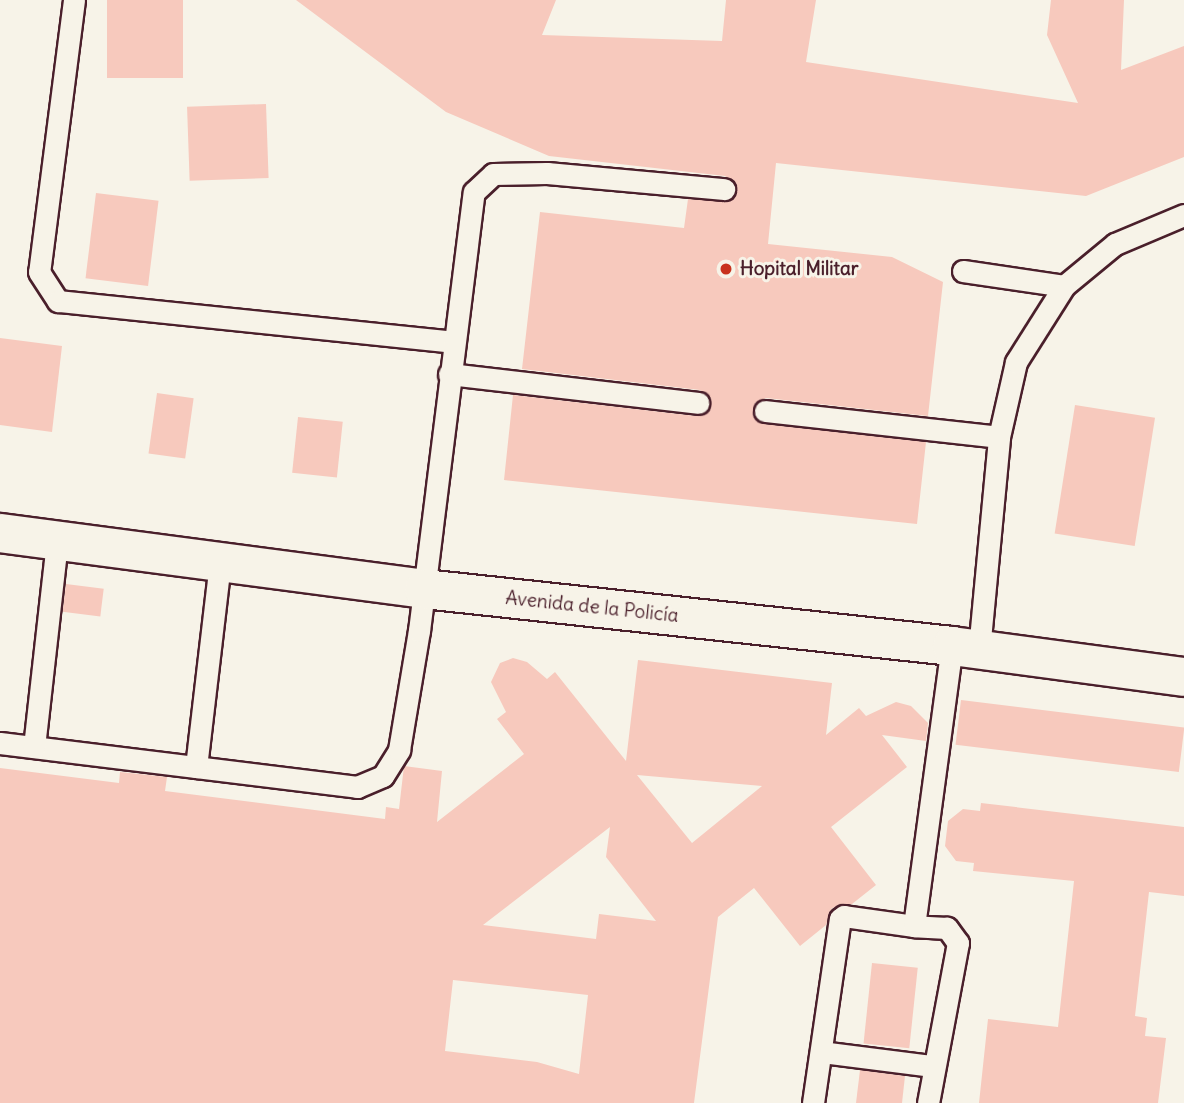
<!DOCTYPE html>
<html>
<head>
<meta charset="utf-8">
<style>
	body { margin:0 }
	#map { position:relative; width:1184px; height:1103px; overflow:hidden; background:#f7f3e8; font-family:Delius,sans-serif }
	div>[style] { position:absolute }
	.building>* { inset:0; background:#f7c9bd; transform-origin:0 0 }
	.roads { filter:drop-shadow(2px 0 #4a1f2b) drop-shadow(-2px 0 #4a1f2b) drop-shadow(0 2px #4a1f2b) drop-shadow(0 -2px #4a1f2b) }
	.service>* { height:21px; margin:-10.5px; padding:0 10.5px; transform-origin:10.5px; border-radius:10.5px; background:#f7f3e8 }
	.tertiary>* { height:38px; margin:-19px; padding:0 19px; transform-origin:19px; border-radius:19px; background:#f7f3e8 }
	.dots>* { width:19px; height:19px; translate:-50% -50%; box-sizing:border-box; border:4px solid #f7f3e8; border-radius:50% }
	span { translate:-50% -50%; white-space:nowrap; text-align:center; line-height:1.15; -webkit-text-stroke:6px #f7f3e8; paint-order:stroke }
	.poi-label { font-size:19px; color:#4a1f2b; font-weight:700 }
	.left { translate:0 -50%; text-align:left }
	.street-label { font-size:19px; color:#4a1f2b }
</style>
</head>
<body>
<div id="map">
	<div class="building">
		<i style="left:107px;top:0;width:76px;height:78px"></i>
		<i style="clip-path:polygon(296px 0,556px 0,542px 35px,722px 41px,726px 0,816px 0,806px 62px,1078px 103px,1047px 35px,1051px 0,1124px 0,1121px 70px,1184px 46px,1184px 157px,1086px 196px,776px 163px,768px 244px,892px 257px,943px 282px,928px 416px,766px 398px,755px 403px,753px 416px,764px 424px,926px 442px,917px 524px,504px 480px,513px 395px,696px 416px,711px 405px,710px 397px,700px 390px,522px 369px,540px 212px,684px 228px,688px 199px,729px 201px,735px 196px,736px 184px,725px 176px,549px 156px,446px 112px)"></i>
		<i style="left:266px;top:104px;width:74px;height:79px;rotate:88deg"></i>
		<i style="left:96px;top:193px;width:63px;height:86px;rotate:7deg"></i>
		<i style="clip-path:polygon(0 338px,62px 346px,52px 432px,0 425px)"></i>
		<i style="left:157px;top:393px;width:37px;height:61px;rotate:8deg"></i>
		<i style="left:1075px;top:405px;width:81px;height:130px;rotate:9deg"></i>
		<i style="left:298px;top:417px;width:45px;height:56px;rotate:6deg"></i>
		<i style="left:66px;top:584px;width:38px;height:28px;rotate:7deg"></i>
		<i style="clip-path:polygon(evenodd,513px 658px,527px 662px,547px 679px,555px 672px,626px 761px,638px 660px,832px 683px,826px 735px,859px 708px,866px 716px,896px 702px,911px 706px,928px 723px,926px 741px,882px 735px,907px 767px,831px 827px,876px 885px,852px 904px,832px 908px,826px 925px,800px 946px,754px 888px,718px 917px,694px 1103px,0 1103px,0 768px,119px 783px,120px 772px,167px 777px,165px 791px,385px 819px,386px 807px,399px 809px,404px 766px,442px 771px,437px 822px,524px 754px,497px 719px,506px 712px,491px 682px,500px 663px,513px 658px,637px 775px,762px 786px,692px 843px,637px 775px,513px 658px,610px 827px,606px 857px,656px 921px,599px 914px,596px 939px,483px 925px,610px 827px,513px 658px,453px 980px,588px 995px,579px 1074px,537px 1062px,445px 1051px,453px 980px)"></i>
		<i style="left:961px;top:700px;width:225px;height:45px;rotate:7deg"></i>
		<i style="clip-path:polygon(981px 803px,1184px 827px,1184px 896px,1149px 892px,1135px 1016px,1147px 1018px,1145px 1036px,1166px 1038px,1158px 1103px,979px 1103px,988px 1019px,1058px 1027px,1074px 881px,973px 871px,974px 863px,956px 861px,945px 846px,948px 821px,963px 809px,980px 811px)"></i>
		<i style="left:872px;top:963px;width:46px;height:81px;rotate:6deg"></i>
		<i style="clip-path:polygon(860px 1070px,905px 1076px,902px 1103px,856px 1103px)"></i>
	</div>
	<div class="roads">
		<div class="service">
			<i style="left:74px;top:0;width:274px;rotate:97.3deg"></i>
			<i style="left:39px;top:272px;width:35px;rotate:57deg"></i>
			<i style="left:58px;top:301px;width:396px;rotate:5.9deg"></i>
			<i style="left:963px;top:271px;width:102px;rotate:8.4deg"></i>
			<i style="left:1064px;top:286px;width:66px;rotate:-39.5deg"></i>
			<i style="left:1115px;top:244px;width:75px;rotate:-22.8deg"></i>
			<i style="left:449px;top:374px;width:251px;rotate:6.6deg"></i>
			<i style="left:765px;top:411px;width:235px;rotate:6.3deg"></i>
			<i style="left:979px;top:650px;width:214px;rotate:-84.6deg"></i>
			<i style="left:999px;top:437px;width:77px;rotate:-77.2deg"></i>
			<i style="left:1016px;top:362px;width:90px;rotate:-57.7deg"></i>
			<i style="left:0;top:743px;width:360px;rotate:7deg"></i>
			<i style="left:357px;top:787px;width:28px;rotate:-23deg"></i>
			<i style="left:383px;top:776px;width:31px;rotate:-58deg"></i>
			<i style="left:399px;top:750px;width:121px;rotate:-80.5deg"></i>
			<i style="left:419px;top:631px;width:442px;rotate:-82.9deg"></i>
			<i style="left:474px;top:192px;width:26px;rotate:-43deg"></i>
			<i style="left:493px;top:174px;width:54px;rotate:-1.1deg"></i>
			<i style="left:547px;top:173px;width:178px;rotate:5.2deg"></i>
			<i style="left:34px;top:747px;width:207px;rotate:-83.6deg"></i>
			<i style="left:196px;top:767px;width:206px;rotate:-83.3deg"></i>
			<i style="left:821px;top:1052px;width:112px;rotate:7.2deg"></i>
			<i style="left:813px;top:1103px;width:186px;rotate:-81.7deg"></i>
			<i style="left:840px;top:919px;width:5px;rotate:-37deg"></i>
			<i style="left:844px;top:916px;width:71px;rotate:8.1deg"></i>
			<i style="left:928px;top:1103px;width:163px;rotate:-79.4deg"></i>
			<i style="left:958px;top:943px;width:19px;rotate:-126deg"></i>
			<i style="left:947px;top:928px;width:33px;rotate:-177deg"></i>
			<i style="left:914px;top:926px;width:283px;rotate:-82.3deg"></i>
		</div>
		<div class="tertiary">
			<i style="left:0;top:533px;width:428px;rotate:7.5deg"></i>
			<i style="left:424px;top:589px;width:531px;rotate:6.16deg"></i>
			<i style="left:952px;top:646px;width:234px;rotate:7.6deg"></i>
		</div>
	</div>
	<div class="dots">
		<i style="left:726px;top:269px;background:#c8321e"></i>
	</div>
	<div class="poi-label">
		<span class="left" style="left:740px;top:269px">Hopital Militar</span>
	</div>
	<div class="street-label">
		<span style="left:592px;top:607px;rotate:6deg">Avenida de la Policía</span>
	</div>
</div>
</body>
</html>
